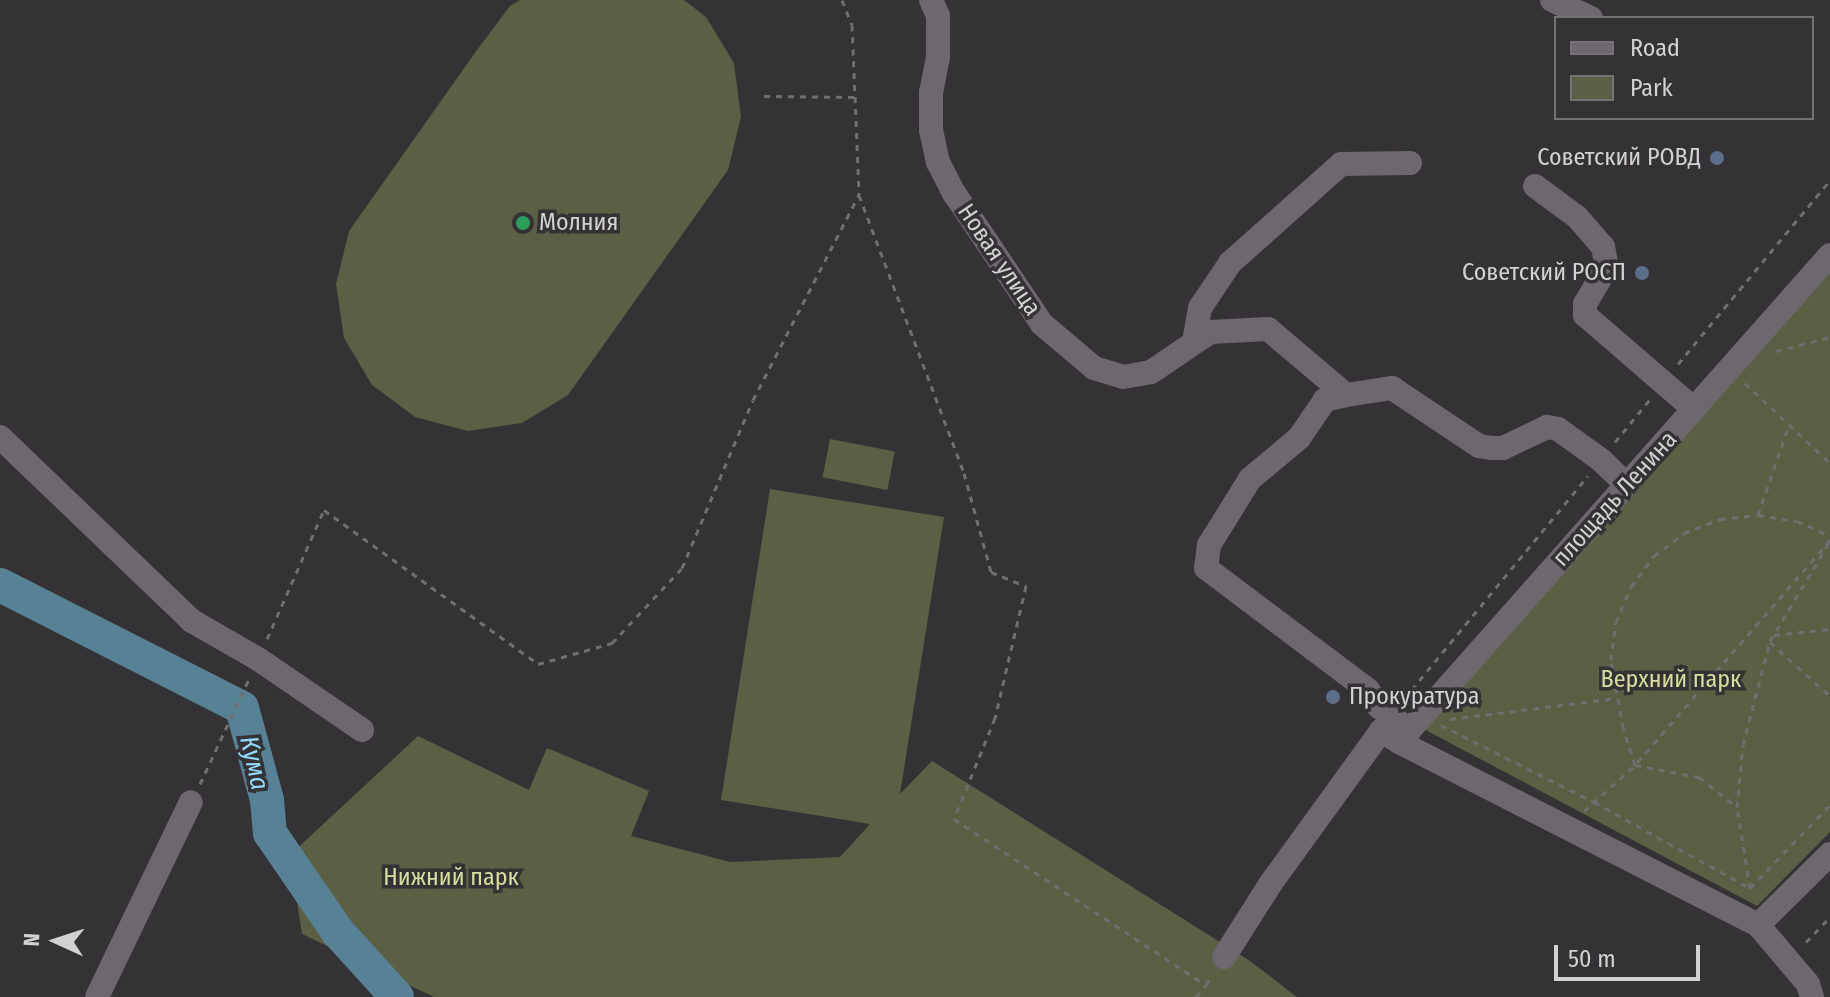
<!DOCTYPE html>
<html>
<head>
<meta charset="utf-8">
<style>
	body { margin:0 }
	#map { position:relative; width:1830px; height:997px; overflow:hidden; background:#353236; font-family:"Fira Sans Condensed",sans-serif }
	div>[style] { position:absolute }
	.green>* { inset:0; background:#5b5f44; transform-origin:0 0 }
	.river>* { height:34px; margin:-17px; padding:0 17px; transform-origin:17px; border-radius:17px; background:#578195 }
	.path>* { height:3px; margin-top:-1.5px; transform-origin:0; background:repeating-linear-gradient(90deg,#716e72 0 6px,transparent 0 12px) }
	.minor>* { height:24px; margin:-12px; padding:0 12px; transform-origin:12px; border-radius:12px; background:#6c686d }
	.dots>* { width:22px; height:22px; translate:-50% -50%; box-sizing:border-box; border:4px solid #353236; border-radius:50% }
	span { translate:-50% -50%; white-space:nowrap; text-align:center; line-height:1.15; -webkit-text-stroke:7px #353236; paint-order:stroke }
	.poi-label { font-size:24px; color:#d3d1d3 }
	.right { translate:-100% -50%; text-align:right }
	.left { translate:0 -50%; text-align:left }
	.street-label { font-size:24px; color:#d3d1d3 }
	.park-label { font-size:24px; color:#d6de9d }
	.water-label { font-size:26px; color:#92d9fc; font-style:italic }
	.legend { position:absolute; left:1554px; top:16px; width:260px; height:104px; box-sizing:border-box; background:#353236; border:2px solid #747275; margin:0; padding:10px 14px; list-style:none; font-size:24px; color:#d3d1d3 }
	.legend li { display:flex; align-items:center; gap:16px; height:40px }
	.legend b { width:40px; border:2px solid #747275 }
	.north { position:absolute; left:16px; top:901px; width:80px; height:80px; -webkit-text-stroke:6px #353236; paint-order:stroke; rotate:273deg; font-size:22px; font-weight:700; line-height:32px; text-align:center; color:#d3d1d3 }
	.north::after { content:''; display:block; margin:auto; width:28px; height:36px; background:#d3d1d3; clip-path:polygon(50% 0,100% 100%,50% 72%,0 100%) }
	.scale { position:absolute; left:1554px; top:945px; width:146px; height:36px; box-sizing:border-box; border:4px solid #d3d1d3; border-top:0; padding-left:10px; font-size:24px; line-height:28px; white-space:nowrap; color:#d3d1d3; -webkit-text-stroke:6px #353236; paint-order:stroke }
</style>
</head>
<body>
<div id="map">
	<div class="green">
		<i style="clip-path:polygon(520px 0,684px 0,706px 17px,734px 63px,741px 117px,728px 170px,568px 395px,522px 423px,468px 431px,415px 417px,372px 385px,344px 338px,336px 284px,349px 231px,477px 50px,510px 6px)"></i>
		<i style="clip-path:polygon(1830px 260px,1830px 832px,1757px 906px,1418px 726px)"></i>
		<i style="left:830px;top:439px;width:66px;height:39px;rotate:11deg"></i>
		<i style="clip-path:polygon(770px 489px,944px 517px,900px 794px,932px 761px,1250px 961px,1297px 997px,434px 997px,302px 934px,290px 855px,418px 736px,529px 790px,547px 748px,649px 791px,631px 836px,730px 862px,840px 857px,870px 824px,721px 800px)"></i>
	</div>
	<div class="river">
		<i style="left:0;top:585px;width:271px;rotate:26.9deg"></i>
		<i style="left:242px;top:708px;width:95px;rotate:74.8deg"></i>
		<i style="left:267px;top:800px;width:33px;rotate:85deg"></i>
		<i style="left:270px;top:833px;width:119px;rotate:55.6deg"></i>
		<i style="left:337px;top:931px;width:89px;rotate:47.7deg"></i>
	</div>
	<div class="path">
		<i style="left:842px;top:0;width:27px;rotate:68deg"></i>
		<i style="left:852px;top:25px;width:170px;rotate:87.6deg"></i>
		<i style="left:859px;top:195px;width:297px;rotate:69.3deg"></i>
		<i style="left:964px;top:473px;width:103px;rotate:74.7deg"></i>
		<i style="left:991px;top:572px;width:38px;rotate:22deg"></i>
		<i style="left:1026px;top:586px;width:136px;rotate:103.2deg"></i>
		<i style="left:995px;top:718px;width:109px;rotate:112.1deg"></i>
		<i style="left:954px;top:819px;width:302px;rotate:33.4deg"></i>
		<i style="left:1206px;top:985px;width:12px;rotate:-59deg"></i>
		<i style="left:764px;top:96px;width:92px;rotate:0.6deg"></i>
		<i style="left:1776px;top:351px;width:56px;rotate:-14.5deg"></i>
		<i style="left:1678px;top:364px;width:239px;rotate:-50.4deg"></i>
		<i style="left:1745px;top:383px;width:117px;rotate:43.3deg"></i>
		<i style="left:1615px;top:442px;width:57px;rotate:-50.7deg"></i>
		<i style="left:1758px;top:515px;width:95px;rotate:-71deg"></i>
		<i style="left:1830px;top:540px;width:298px;rotate:130.9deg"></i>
		<i style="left:1635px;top:765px;width:65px;rotate:10.6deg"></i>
		<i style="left:1699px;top:777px;width:48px;rotate:38.3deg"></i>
		<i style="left:1737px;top:807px;width:62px;rotate:-84.5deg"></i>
		<i style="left:1743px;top:745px;width:107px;rotate:-75.4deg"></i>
		<i style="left:1770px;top:641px;width:117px;rotate:-59deg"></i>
		<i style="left:1774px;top:635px;width:56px;rotate:-6.1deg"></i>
		<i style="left:267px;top:639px;width:141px;rotate:-66.2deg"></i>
		<i style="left:324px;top:510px;width:264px;rotate:35.7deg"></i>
		<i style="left:538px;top:664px;width:77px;rotate:-15.8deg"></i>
		<i style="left:612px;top:643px;width:103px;rotate:-47deg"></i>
		<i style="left:682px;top:568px;width:182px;rotate:-67.1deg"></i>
		<i style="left:753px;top:400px;width:231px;rotate:-62.7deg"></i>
		<i style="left:1770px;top:642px;width:81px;rotate:42deg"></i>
		<i style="left:1404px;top:699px;width:289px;rotate:-50.5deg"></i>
		<i style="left:1450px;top:719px;width:168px;rotate:-7.2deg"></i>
		<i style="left:1441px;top:725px;width:171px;rotate:26.7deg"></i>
		<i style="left:1594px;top:802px;width:178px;rotate:28.9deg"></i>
		<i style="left:1750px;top:888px;width:82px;rotate:-99.1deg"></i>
		<i style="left:200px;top:784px;width:116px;rotate:-65deg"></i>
		<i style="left:1584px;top:811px;width:69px;rotate:-42deg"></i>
		<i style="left:1635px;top:765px;width:39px;rotate:-108deg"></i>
		<i style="left:1623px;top:728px;width:69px;rotate:-100deg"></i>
		<i style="left:1611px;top:660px;width:38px;rotate:-83deg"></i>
		<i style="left:1616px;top:622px;width:38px;rotate:-67deg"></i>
		<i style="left:1631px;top:587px;width:39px;rotate:-53deg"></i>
		<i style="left:1654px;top:556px;width:38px;rotate:-37deg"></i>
		<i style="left:1684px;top:533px;width:39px;rotate:-21deg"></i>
		<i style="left:1720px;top:519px;width:38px;rotate:-6deg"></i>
		<i style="left:1758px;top:515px;width:39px;rotate:9deg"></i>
		<i style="left:1797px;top:521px;width:36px;rotate:24deg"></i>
		<i style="left:1750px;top:888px;width:115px;rotate:-46.1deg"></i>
		<i style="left:1806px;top:942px;width:35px;rotate:-46deg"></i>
		<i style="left:1196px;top:997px;width:16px;rotate:-50deg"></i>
	</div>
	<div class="minor">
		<i style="left:931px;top:0;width:17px;rotate:66deg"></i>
		<i style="left:938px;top:16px;width:41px;rotate:90deg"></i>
		<i style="left:938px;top:57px;width:36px;rotate:101deg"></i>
		<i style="left:931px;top:92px;width:38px;rotate:90deg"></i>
		<i style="left:931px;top:130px;width:33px;rotate:78deg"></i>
		<i style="left:938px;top:162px;width:35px;rotate:63deg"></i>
		<i style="left:954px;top:193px;width:158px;rotate:56.1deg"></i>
		<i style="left:1042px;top:324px;width:68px;rotate:40.2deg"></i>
		<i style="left:1094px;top:368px;width:30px;rotate:17deg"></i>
		<i style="left:1123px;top:377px;width:28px;rotate:-10deg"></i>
		<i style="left:1151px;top:372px;width:71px;rotate:-34.1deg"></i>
		<i style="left:1210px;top:332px;width:58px;rotate:-3deg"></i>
		<i style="left:1268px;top:329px;width:102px;rotate:40.2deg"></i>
		<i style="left:1346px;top:395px;width:47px;rotate:-8.7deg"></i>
		<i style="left:1392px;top:388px;width:105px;rotate:33.7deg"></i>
		<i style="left:1479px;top:446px;width:12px;rotate:9deg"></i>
		<i style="left:1491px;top:448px;width:12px"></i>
		<i style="left:1503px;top:448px;width:49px;rotate:-25.5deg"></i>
		<i style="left:1547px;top:427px;width:11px;rotate:10deg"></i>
		<i style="left:1558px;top:429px;width:53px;rotate:35.8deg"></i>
		<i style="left:1601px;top:460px;width:36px;rotate:44deg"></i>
		<i style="left:1552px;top:0;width:43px;rotate:24.8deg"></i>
		<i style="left:1535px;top:186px;width:52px;rotate:36.4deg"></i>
		<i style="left:1577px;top:217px;width:40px;rotate:49deg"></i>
		<i style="left:1603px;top:247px;width:20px;rotate:79deg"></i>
		<i style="left:1607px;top:267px;width:43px;rotate:120.7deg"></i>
		<i style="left:1585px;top:304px;width:11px;rotate:90deg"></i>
		<i style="left:1585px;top:315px;width:144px;rotate:40.8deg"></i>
		<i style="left:1194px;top:342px;width:35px;rotate:-80deg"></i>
		<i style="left:1200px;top:308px;width:54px;rotate:-56.3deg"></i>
		<i style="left:1230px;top:263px;width:149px;rotate:-41.7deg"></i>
		<i style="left:1341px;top:164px;width:69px;rotate:-0.8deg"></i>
		<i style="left:1346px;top:395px;width:22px;rotate:167deg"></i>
		<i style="left:1325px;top:400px;width:46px;rotate:124.4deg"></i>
		<i style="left:1299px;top:438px;width:64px;rotate:140.1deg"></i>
		<i style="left:1250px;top:479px;width:78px;rotate:121.8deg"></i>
		<i style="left:1209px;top:545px;width:23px;rotate:97deg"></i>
		<i style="left:1206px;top:568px;width:203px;rotate:37deg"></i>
		<i style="left:1368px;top:690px;width:20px;rotate:57deg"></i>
		<i style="left:1379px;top:707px;width:38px;rotate:37deg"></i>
		<i style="left:0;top:437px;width:266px;rotate:43.8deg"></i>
		<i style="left:192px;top:621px;width:76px;rotate:29.9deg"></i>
		<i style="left:258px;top:659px;width:126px;rotate:34.3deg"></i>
		<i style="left:1399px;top:742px;width:403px;rotate:27deg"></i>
		<i style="left:1758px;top:925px;width:77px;rotate:49.7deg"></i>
		<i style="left:1808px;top:984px;width:14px;rotate:73deg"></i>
		<i style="left:1758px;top:925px;width:101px;rotate:-44.6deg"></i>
		<i style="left:1224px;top:957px;width:88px;rotate:-57.6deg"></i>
		<i style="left:1271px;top:883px;width:188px;rotate:-54.1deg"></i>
		<i style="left:1381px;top:731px;width:21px;rotate:31deg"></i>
		<i style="left:1399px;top:742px;width:650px;rotate:-48.49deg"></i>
		<i style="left:97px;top:997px;width:216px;rotate:-64.3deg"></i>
	</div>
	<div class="dots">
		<i style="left:1717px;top:158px;background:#5c6f8a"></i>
		<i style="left:523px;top:223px;background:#2e9e5b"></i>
		<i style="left:1642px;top:273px;background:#5c6f8a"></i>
		<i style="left:1333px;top:697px;background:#5c6f8a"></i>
	</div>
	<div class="poi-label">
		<span class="right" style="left:1701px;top:158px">Советский РОВД</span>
		<span class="left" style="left:539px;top:223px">Молния</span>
		<span class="right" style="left:1626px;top:273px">Советский РОСП</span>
		<span class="left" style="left:1349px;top:697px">Прокуратура</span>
	</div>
	<div class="street-label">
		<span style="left:999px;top:260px;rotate:56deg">Новая улица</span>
		<span style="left:1615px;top:499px;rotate:-48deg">площадь Ленина</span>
	</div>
	<div class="park-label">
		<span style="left:1671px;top:680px">Верхний парк</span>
		<span style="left:451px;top:878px">Нижний парк</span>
	</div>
	<div class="water-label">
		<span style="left:254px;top:763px;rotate:77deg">Кума</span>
	</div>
	<ul class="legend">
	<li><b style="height:10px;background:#6c686d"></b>Road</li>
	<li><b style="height:22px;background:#5b5f44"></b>Park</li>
	</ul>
	<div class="north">N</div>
	<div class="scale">50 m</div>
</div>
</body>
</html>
